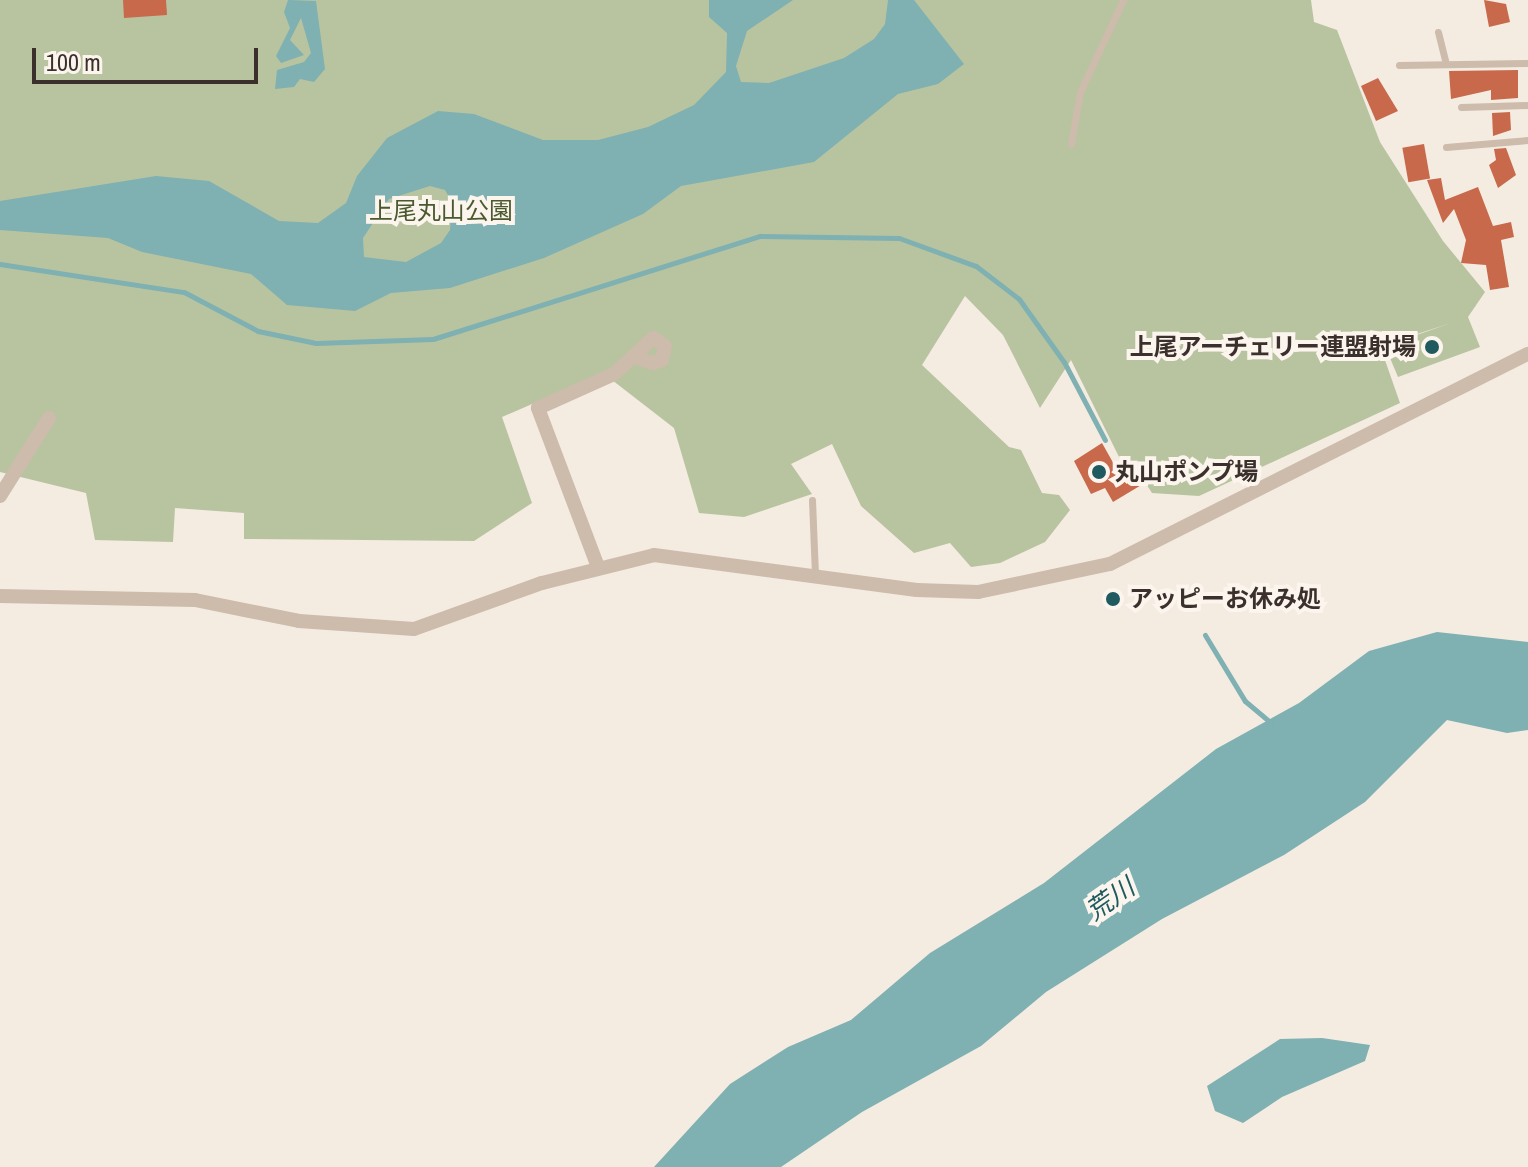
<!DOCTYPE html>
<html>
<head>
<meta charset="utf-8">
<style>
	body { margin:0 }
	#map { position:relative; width:1528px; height:1167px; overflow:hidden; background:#f4ebe1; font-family:"Archivo Narrow","Noto Sans JP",sans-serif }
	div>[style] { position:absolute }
	.green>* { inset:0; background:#b8c4a0 }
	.water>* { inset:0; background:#7fb0b2 }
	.stream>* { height:5px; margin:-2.5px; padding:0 2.5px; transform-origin:2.5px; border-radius:2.5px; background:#7fb0b2 }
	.building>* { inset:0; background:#c8694b; transform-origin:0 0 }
	.lane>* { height:7px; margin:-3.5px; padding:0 3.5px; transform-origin:3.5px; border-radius:3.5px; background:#cdbbac }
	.street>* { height:14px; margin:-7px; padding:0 7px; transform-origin:7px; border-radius:7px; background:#cdbbac }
	.dots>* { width:22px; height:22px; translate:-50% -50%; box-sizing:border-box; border:4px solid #fbf5ee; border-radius:50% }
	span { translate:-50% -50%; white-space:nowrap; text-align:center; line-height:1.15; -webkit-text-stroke:8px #fbf5ee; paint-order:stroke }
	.park-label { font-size:24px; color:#4a5a2e }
	.poi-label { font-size:24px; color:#3b302b; font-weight:700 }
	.right { translate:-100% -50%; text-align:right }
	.left { translate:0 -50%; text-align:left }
	.water-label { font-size:26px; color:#1f5a5e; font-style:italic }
	.scale { position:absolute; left:32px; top:48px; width:226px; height:36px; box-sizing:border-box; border:4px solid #3b302b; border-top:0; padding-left:10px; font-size:24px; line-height:28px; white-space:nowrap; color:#3b302b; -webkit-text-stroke:6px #fbf5ee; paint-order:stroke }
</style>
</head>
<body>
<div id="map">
	<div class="green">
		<i style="clip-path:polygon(0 0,1311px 0,1314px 22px,1337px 30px,1380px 142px,1443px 241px,1485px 292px,1468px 317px,1480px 347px,1398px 377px,1385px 346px,1451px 323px,1380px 346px,1400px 403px,1199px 496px,1152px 493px,1134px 465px,1124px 467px,1071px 360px,1040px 408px,1003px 335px,965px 296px,922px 365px,1009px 447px,1021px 450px,1042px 493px,1059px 495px,1070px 510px,1045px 542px,1000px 563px,971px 567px,950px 543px,914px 553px,861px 506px,832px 444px,791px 464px,812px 494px,744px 517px,699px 513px,674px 428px,603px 373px,502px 417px,532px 503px,474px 541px,244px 539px,244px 513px,175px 508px,173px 542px,95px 540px,86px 493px,0 472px)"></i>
	</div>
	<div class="water">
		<i style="clip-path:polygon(288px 0,316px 1px,325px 69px,314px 82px,300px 79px,294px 87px,275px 89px,277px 70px,304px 62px,311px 53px,301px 18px,290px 40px,304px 55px,281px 63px,276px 56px,290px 28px,284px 12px)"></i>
		<i style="clip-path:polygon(evenodd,709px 0,793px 0,747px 31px,736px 66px,741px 82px,769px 83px,844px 58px,874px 39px,885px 24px,888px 0,914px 0,964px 64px,938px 84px,898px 94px,814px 162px,681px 186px,643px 214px,544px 258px,450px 288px,391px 293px,355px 311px,287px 305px,251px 274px,142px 252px,108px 238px,0 230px,0 201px,156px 176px,209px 181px,279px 221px,318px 223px,346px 203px,357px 176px,387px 138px,438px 111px,474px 114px,543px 140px,598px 140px,648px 127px,694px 105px,726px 72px,727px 33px,709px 17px,709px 0,430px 186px,445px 190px,452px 202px,450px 230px,441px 243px,406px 262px,364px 257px,363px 238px,389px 199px,430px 186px)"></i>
		<i style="clip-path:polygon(1437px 632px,1528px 642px,1528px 730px,1507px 733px,1447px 720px,1365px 802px,1284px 855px,1162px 919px,1046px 992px,981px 1046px,862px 1112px,781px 1167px,654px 1167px,730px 1084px,788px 1047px,851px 1020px,930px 953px,1044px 883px,1216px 749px,1299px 703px,1369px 651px)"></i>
		<i style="clip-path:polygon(1322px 1038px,1370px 1045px,1365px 1061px,1282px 1097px,1243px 1123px,1215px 1111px,1207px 1086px,1280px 1039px)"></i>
	</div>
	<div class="stream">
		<i style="left:0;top:264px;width:186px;rotate:8.7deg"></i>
		<i style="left:184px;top:292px;width:84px;rotate:27.8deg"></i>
		<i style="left:258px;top:331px;width:59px;rotate:11.7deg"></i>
		<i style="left:316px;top:343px;width:117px;rotate:-2deg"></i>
		<i style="left:433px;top:339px;width:343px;rotate:-17.5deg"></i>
		<i style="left:760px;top:236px;width:139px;rotate:0.8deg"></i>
		<i style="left:899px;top:238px;width:82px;rotate:20deg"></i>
		<i style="left:976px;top:266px;width:54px;rotate:37.5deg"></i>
		<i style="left:1019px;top:299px;width:77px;rotate:54.5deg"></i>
		<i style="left:1064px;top:362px;width:88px;rotate:62.3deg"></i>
		<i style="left:1205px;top:635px;width:77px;rotate:58.8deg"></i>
		<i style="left:1245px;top:701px;width:34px;rotate:40deg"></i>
	</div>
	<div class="building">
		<i style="clip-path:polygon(123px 0,166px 0,167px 15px,124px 18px)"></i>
		<i style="clip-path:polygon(1484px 0,1506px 4px,1510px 22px,1489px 27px)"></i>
		<i style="clip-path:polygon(1518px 70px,1518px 98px,1491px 100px,1491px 90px,1451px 99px,1449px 71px)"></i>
		<i style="clip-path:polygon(1378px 78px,1398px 111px,1376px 121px,1361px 86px)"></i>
		<i style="clip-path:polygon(1510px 112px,1511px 130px,1493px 136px,1492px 113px)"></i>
		<i style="left:1424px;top:144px;width:35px;height:22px;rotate:80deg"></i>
		<i style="clip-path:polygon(1506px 148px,1516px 175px,1498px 188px,1489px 165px,1496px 160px,1494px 149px)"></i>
		<i style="clip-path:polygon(1441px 178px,1445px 200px,1478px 187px,1493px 226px,1511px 222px,1514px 237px,1501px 240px,1509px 287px,1490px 290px,1486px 265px,1461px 263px,1466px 240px,1454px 209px,1443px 223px,1427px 180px)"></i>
		<i style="clip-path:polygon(1102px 443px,1120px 475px,1133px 469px,1143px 484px,1113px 502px,1105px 488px,1091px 494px,1074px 461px)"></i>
	</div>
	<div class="lane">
		<i style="left:1438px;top:32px;width:33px;rotate:76deg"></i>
		<i style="left:1399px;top:65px;width:129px;rotate:-0.9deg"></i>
		<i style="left:1461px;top:107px;width:67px;rotate:-1.7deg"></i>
		<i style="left:1071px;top:144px;width:53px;rotate:-80.2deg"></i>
		<i style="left:1080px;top:92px;width:102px;rotate:-64.9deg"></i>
		<i style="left:1446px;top:147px;width:82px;rotate:-4.9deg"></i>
		<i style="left:812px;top:500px;width:76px;rotate:87.7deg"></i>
	</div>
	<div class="street">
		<i style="left:0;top:496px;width:92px;rotate:-57.9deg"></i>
		<i style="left:598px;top:567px;width:170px;rotate:-110.7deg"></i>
		<i style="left:538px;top:408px;width:83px;rotate:-24.1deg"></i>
		<i style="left:614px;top:374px;width:53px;rotate:-42.7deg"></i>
		<i style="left:653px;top:338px;width:14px;rotate:34deg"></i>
		<i style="left:665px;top:346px;width:14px;rotate:102deg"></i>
		<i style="left:662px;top:360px;width:9px;rotate:162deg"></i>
		<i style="left:653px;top:363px;width:20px;rotate:-162deg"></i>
		<i style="left:0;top:596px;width:195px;rotate:1.2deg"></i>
		<i style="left:195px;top:600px;width:106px;rotate:11.4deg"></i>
		<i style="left:299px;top:621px;width:115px;rotate:4deg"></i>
		<i style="left:414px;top:629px;width:136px;rotate:-19.8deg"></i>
		<i style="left:542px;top:583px;width:115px;rotate:-14deg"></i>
		<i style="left:654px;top:555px;width:265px;rotate:7.6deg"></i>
		<i style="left:917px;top:590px;width:61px;rotate:1.9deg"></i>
		<i style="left:978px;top:592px;width:135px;rotate:-12deg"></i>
		<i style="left:1110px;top:564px;width:468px;rotate:-26.7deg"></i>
	</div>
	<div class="dots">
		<i style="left:1432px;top:347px;background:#1f5a5e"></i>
		<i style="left:1099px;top:472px;background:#1f5a5e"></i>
		<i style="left:1113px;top:599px;background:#1f5a5e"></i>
	</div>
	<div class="park-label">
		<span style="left:441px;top:211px">上尾丸山公園</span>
	</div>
	<div class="poi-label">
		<span class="right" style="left:1416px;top:347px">上尾アーチェリー連盟射場</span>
		<span class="left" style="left:1115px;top:472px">丸山ポンプ場</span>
		<span class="left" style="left:1129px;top:599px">アッピーお休み処</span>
	</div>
	<div class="water-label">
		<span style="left:1110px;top:899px;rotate:-35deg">荒川</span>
	</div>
	<div class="scale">100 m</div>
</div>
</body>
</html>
